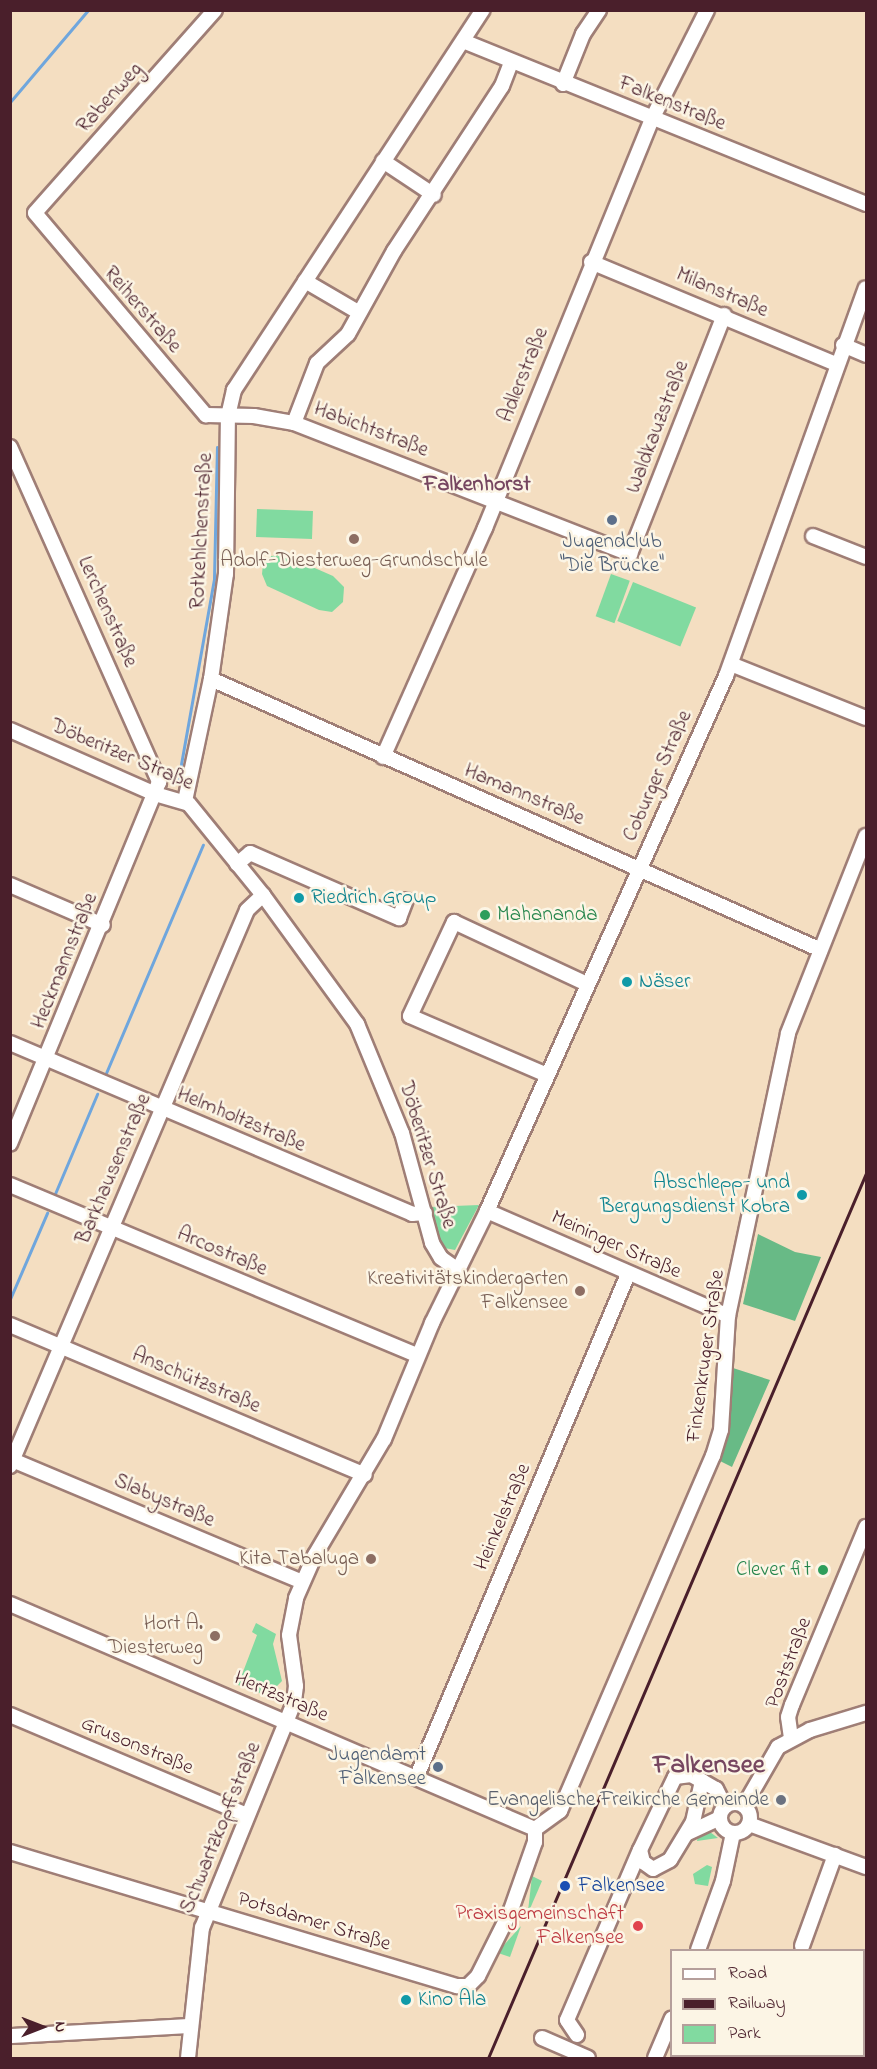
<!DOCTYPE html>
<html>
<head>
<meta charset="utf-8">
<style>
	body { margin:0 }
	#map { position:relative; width:877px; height:2069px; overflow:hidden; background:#f4dec1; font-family:"Indie Flower",sans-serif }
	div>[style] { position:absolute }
	.green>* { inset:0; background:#81daa0; transform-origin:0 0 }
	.forest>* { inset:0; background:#68ba86 }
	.stream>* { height:3px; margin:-1.5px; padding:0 1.5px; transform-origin:1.5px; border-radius:1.5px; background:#6fa6dd }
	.roads { filter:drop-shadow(2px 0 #9f7e76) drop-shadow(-2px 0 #9f7e76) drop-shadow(0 2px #9f7e76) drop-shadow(0 -2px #9f7e76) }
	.minor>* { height:14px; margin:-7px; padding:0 7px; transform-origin:7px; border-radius:7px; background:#fff }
	.minor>.ring { margin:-7px; padding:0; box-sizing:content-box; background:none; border:14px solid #fff; border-radius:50% }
	.rail>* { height:3px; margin:-1.5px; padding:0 1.5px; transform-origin:1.5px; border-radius:1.5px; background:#4a1f2b }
	.dots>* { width:16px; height:16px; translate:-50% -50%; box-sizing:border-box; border:3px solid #fcf5e5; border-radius:50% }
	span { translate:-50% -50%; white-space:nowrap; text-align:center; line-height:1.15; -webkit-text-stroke:5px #fcf5e5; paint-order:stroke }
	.street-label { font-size:21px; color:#4a1f2b }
	.service-label { font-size:21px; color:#4e5e75 }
	.right { translate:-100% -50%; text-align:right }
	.education-label { font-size:21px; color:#785e54 }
	.culture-label { font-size:21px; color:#0d838f }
	.left { translate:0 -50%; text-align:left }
	.leisure-label { font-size:21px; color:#27864d }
	.worship-label { font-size:21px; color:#5b616d }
	.transit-label { font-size:21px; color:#164399 }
	.health-label { font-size:21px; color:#be3a42 }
	.neighbourhood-label { font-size:22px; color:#764660; font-weight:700 }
	.district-label { font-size:27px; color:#764660; font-weight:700 }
	.frame { position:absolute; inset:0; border:12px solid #4a1f2b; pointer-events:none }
	.legend { position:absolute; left:670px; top:1949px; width:195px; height:108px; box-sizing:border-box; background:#fcf5e5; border:2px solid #b59f9b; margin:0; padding:8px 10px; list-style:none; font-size:18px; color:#4a1f2b }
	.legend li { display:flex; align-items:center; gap:12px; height:30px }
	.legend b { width:30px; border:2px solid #b59f9b }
	.north { position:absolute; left:12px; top:1997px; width:60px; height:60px; -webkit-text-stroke:4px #fcf5e5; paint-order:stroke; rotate:90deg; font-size:16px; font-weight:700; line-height:24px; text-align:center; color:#4a1f2b }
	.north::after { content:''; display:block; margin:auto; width:21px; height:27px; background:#4a1f2b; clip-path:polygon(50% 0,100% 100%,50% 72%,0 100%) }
</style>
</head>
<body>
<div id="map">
	<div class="green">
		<i style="left:257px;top:509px;width:56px;height:28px;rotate:2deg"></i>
		<i style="clip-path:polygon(285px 555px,333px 576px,344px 587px,343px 602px,332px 612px,319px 610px,267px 586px,262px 574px,263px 564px,271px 556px)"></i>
		<i style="left:611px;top:574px;width:20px;height:45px;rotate:20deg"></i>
		<i style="left:633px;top:582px;width:68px;height:42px;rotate:22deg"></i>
		<i style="clip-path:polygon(479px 1205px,455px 1250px,439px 1247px,429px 1207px)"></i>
		<i style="clip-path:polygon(256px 1623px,276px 1634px,273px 1644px,282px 1681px,267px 1696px,238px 1685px,257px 1635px,252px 1632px)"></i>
		<i style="clip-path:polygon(710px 1832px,718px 1838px,697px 1841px,698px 1835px)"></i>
		<i style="clip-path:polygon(707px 1865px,712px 1867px,708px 1886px,695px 1884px,693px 1874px)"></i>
		<i style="clip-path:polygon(532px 1876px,542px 1881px,529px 1911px,528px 1911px)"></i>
		<i style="clip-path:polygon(521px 1926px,510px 1957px,498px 1953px,504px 1945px)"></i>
	</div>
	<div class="forest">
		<i style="clip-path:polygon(758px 1234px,795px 1252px,821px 1257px,795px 1321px,743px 1304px)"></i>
		<i style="clip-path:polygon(733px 1368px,770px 1380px,732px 1467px,718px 1460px,726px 1438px)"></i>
	</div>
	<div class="stream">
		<i style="left:10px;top:102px;width:121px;rotate:-49.7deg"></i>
		<i style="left:178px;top:781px;width:206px;rotate:-79.9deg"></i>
		<i style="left:214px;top:578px;width:131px;rotate:-88.7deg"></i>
		<i style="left:106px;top:1073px;width:248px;rotate:-67deg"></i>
		<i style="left:54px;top:1196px;width:111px;rotate:-67.1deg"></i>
		<i style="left:10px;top:1299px;width:94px;rotate:-66.7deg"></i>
	</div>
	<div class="roads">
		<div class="minor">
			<i style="left:215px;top:10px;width:271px;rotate:131.6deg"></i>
			<i style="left:35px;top:213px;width:265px;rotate:49.8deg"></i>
			<i style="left:206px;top:415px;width:48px;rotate:1.2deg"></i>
			<i style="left:254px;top:416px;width:41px;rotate:9.9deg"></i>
			<i style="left:294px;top:423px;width:361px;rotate:21.3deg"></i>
			<i style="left:630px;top:554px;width:257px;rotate:-68.5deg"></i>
			<i style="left:463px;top:41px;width:435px;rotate:22deg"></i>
			<i style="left:563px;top:84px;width:54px;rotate:-68.2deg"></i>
			<i style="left:583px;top:34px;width:29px;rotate:-56deg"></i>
			<i style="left:383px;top:161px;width:61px;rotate:33.7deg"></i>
			<i style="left:591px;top:262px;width:265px;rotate:22.6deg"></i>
			<i style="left:305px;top:281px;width:61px;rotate:30.3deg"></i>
			<i style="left:843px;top:345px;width:25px;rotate:23deg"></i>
			<i style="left:294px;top:423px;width:64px;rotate:-69deg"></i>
			<i style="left:317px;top:363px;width:42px;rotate:-43.1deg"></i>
			<i style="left:348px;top:334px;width:95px;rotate:-61deg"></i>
			<i style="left:394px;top:251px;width:197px;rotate:-56.8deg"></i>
			<i style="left:502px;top:86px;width:25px;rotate:-69deg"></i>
			<i style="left:10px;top:447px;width:367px;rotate:66deg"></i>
			<i style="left:159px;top:782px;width:391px;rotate:112.4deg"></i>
			<i style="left:813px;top:536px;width:57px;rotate:21.6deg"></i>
			<i style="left:731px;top:664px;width:145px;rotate:21.8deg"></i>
			<i style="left:211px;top:679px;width:667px;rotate:23.95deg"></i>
			<i style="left:10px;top:730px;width:158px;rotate:23.8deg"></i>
			<i style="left:155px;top:794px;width:35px;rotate:16deg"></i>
			<i style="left:189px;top:804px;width:117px;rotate:50.9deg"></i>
			<i style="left:263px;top:895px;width:160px;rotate:53.9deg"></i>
			<i style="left:357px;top:1024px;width:118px;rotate:67.6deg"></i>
			<i style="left:402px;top:1133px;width:114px;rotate:74.7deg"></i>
			<i style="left:432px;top:1243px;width:17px;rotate:59deg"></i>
			<i style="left:441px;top:1258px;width:19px;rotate:35deg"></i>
			<i style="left:383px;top:757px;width:251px;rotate:-66deg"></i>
			<i style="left:485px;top:528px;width:442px;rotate:-67.8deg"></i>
			<i style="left:652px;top:119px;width:122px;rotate:-63.2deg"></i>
			<i style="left:185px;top:801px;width:125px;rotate:-78deg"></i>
			<i style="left:211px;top:679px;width:106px;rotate:-81.9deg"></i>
			<i style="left:226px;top:574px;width:158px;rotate:-89.3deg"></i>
			<i style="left:228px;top:416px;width:27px;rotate:-77deg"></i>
			<i style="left:234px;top:390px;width:454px;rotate:-56.8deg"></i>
			<i style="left:237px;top:864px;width:17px;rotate:-40deg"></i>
			<i style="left:250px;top:853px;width:163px;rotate:23.6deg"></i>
			<i style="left:399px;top:918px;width:19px;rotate:-69deg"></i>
			<i style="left:10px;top:885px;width:101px;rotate:23.3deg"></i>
			<i style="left:10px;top:1043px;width:437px;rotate:23deg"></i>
			<i style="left:412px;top:1214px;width:13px;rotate:-4deg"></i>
			<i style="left:547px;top:1075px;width:149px;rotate:-156.7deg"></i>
			<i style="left:410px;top:1016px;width:104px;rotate:-64.9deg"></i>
			<i style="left:454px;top:922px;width:147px;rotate:25deg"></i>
			<i style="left:10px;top:1185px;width:442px;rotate:22.7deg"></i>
			<i style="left:487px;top:1211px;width:263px;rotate:23.5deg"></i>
			<i style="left:10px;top:1325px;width:385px;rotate:22.9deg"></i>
			<i style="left:10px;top:1459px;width:317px;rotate:22.8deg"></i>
			<i style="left:10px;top:1466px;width:604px;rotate:-66.91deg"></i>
			<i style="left:247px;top:910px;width:22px;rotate:-43deg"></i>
			<i style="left:10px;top:1604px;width:571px;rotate:23.2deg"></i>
			<i style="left:10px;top:1715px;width:257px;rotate:22.9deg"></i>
			<i style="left:791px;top:1738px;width:21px;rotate:-98deg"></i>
			<i style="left:788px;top:1717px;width:13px;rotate:-72deg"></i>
			<i style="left:792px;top:1705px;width:193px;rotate:-67.4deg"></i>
			<i style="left:417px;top:1776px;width:545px;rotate:-67.2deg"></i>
			<i style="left:702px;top:1781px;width:42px;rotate:102.4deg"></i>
			<i style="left:693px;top:1822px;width:44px;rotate:121.2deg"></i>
			<i style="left:670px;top:1860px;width:19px;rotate:152deg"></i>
			<i style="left:653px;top:1869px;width:12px;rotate:-145deg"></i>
			<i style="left:643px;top:1862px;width:12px;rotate:-104deg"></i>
			<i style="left:640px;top:1850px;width:81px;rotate:-64.4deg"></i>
			<i style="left:675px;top:1777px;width:16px;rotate:-7deg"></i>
			<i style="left:691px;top:1775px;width:13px;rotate:29deg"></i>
			<i style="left:702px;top:1781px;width:16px;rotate:30deg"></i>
			<i style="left:716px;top:1789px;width:20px;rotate:63deg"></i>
			<i class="ring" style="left:720px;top:1803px;width:16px;height:16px"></i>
			<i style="left:744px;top:1806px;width:68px;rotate:-60deg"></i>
			<i style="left:778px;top:1747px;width:36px;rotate:-28deg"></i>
			<i style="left:810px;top:1730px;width:59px;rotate:-16.9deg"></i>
			<i style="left:749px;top:1824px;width:125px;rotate:20.2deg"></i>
			<i style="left:535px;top:1829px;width:31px;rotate:-36deg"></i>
			<i style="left:560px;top:1811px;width:387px;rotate:-66.7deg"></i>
			<i style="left:713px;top:1456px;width:27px;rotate:-73deg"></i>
			<i style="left:721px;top:1430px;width:114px;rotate:-86.5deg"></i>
			<i style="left:728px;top:1316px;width:289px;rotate:-78deg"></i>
			<i style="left:788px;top:1033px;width:212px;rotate:-68.4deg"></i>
			<i style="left:688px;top:1833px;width:35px;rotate:-25deg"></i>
			<i style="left:10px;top:1852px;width:467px;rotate:16.7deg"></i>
			<i style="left:457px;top:1986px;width:11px"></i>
			<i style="left:468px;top:1986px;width:14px;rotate:-45deg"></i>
			<i style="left:478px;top:1976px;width:74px;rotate:-63.4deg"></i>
			<i style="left:511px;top:1910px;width:72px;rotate:-70.6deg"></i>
			<i style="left:535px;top:1842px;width:13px;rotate:-90deg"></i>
			<i style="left:802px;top:1946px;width:97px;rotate:-70.1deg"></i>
			<i style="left:698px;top:1950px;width:73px;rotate:-70.1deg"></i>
			<i style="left:723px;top:1881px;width:49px;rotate:-78.2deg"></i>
			<i style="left:864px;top:1985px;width:5px;rotate:-68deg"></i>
			<i style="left:577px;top:2035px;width:18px;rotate:-124deg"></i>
			<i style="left:567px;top:2020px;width:185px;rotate:-66.8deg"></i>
			<i style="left:10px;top:2036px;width:181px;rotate:-3.2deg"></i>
			<i style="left:542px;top:2038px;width:50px;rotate:23.5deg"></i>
			<i style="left:188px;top:2058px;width:131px;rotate:-83.9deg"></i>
			<i style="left:202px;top:1928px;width:244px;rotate:-67.8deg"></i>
			<i style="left:294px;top:1702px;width:16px;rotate:-83deg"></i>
			<i style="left:296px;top:1686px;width:51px;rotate:-97.8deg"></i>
			<i style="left:289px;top:1635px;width:38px;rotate:-79deg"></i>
			<i style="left:296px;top:1598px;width:47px;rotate:-66.2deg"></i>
			<i style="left:315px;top:1555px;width:135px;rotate:-59.3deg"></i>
			<i style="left:384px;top:1439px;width:126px;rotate:-67.5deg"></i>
			<i style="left:432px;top:1323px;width:125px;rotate:-63.8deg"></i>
			<i style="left:487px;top:1211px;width:586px;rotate:-65.93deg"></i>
			<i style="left:726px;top:676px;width:412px;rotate:-70.2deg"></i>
			<i style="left:655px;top:2058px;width:43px;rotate:-67deg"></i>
			<i style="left:819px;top:2058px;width:2px;rotate:-63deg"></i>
		</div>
	</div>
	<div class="rail">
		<i style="left:488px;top:2058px;width:962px;rotate:-66.87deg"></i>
	</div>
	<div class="dots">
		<i style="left:612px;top:520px;background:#5c6f8a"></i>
		<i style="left:354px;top:539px;background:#8d6e63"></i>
		<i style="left:299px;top:898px;background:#0f9aa8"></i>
		<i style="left:485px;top:915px;background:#2e9e5b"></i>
		<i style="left:627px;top:982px;background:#0f9aa8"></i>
		<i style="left:802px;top:1195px;background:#0f9aa8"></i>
		<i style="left:580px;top:1291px;background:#8d6e63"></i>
		<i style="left:371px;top:1559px;background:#8d6e63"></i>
		<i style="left:823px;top:1570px;background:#2e9e5b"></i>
		<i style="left:215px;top:1636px;background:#8d6e63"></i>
		<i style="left:438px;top:1767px;background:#5c6f8a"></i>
		<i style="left:781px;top:1800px;background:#6b7280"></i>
		<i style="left:565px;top:1886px;background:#1a4fb4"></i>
		<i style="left:638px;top:1926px;background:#e0444e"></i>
		<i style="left:406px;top:2000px;background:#0f9aa8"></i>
	</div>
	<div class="street-label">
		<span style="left:110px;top:98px;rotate:-48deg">Rabenweg</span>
		<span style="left:672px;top:104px;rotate:22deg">Falkenstraße</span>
		<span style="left:722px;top:293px;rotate:23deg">Milanstraße</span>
		<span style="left:142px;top:310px;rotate:49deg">Reiherstraße</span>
		<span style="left:524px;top:375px;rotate:-68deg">Adlerstraße</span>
		<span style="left:658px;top:427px;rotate:-69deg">Waldkauzstraße</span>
		<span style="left:371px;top:430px;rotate:21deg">Habichtstraße</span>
		<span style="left:202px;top:531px;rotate:-87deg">Rotkehlchenstraße</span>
		<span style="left:107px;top:612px;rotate:66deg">Lerchenstraße</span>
		<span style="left:122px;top:755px;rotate:23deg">Döberitzer Straße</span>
		<span style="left:658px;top:776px;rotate:-66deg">Coburger Straße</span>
		<span style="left:524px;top:795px;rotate:23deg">Hamannstraße</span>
		<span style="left:65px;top:961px;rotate:-68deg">Heckmannstraße</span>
		<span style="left:241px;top:1120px;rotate:23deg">Helmholtzstraße</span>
		<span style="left:427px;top:1155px;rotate:73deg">Döberitzer Straße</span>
		<span style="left:114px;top:1169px;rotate:-67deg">Barkhausenstraße</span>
		<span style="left:616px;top:1245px;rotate:24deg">Meininger Straße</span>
		<span style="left:222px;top:1252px;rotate:23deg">Arcostraße</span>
		<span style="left:706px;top:1356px;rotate:-82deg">Finkenkruger Straße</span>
		<span style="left:196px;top:1381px;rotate:23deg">Anschützstraße</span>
		<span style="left:164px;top:1501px;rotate:23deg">Slabystraße</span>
		<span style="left:503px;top:1517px;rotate:-67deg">Heinkelstraße</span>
		<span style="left:789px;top:1663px;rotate:-69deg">Poststraße</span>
		<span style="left:281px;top:1697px;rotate:23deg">Hertzstraße</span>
		<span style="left:137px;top:1746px;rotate:23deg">Grusonstraße</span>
		<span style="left:221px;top:1828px;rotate:-68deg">Schwartzkopffstraße</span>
		<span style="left:314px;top:1922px;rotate:17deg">Potsdamer Straße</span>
	</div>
	<div class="service-label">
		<span style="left:612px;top:554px">Jugendclub<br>"Die Brücke"</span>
		<span class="right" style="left:426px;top:1767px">Jugendamt<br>Falkensee</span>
	</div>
	<div class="education-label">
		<span style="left:354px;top:561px">Adolf-Diesterweg-Grundschule</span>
		<span class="right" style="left:568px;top:1291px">Kreativitätskindergarten<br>Falkensee</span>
		<span class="right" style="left:359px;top:1559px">Kita Tabaluga</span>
		<span class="right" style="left:203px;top:1636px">Hort A.<br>Diesterweg</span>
	</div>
	<div class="culture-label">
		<span class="left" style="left:311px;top:898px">Riedrich Group</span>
		<span class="left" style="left:639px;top:982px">Näser</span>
		<span class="right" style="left:790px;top:1195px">Abschlepp- und<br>Bergungsdienst Kobra</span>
		<span class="left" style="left:418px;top:2000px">Kino Ala</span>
	</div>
	<div class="leisure-label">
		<span class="left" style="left:497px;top:915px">Mahananda</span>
		<span class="right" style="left:811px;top:1570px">Clever fit</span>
	</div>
	<div class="worship-label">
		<span class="right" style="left:769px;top:1800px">Evangelische Freikirche Gemeinde</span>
	</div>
	<div class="transit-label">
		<span class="left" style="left:578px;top:1886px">Falkensee</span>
	</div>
	<div class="health-label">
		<span class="right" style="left:624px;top:1926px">Praxisgemeinschaft<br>Falkensee</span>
	</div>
	<div class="neighbourhood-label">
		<span style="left:477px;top:486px">Falkenhorst</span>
	</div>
	<div class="district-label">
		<span style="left:709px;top:1766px">Falkensee</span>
	</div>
	<div class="frame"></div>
	<ul class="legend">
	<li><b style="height:8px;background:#fff"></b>Road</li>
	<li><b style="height:8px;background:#4a1f2b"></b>Railway</li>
	<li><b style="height:16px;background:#81daa0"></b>Park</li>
	</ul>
	<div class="north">N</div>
</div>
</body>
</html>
